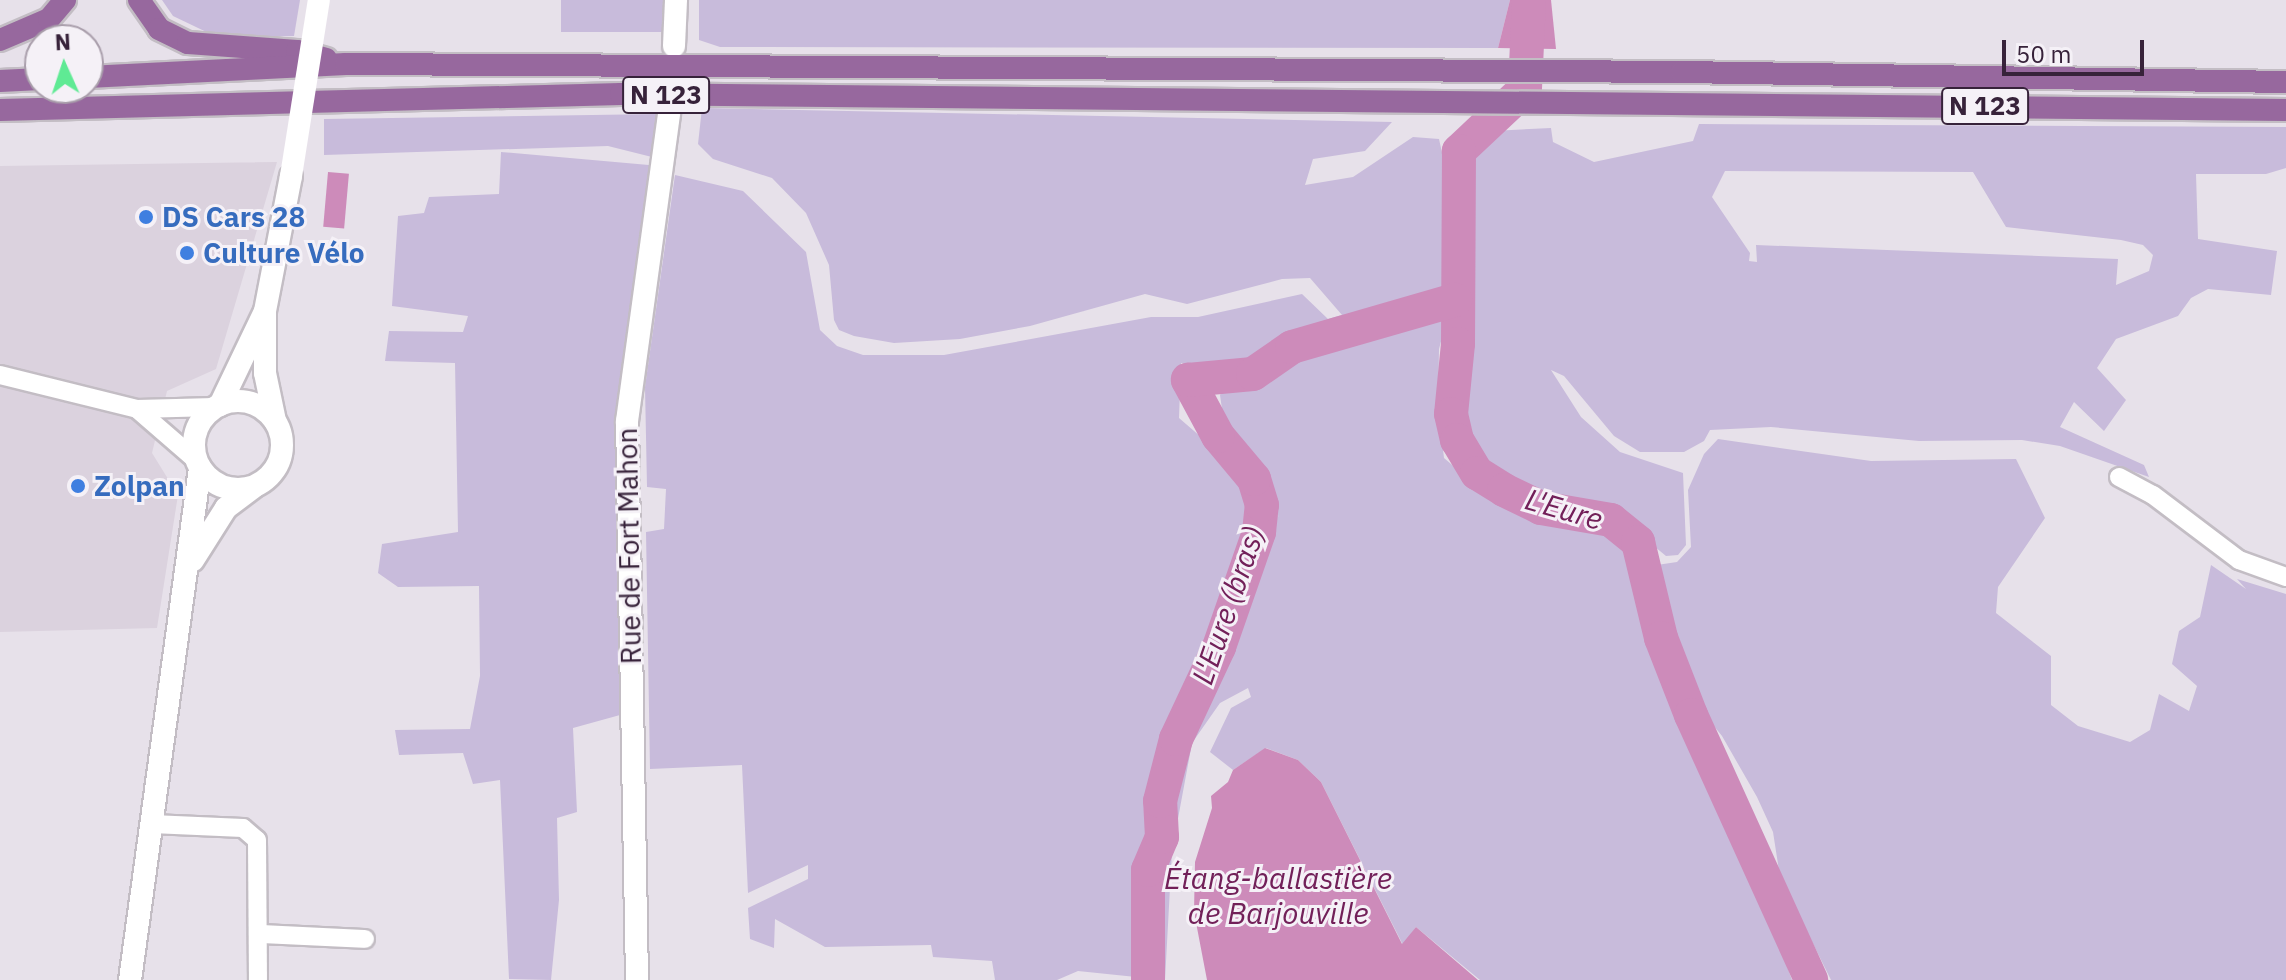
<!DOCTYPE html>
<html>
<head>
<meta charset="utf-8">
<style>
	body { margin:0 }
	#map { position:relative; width:2286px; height:980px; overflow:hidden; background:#e7e1ea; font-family:"IBM Plex Sans",sans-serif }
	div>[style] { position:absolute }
	.built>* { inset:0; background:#dbd2de }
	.green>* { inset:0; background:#c8bbdb; transform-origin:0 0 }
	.water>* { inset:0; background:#cd8bba; transform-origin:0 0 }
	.river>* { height:34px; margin:-17px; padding:0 17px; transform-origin:17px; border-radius:17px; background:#cd8bba }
	.roads { filter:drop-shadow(2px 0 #c3bdc4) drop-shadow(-2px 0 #c3bdc4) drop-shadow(0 2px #c3bdc4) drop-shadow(0 -2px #c3bdc4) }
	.minor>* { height:18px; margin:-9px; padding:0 9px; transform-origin:9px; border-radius:9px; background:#fff }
	.tertiary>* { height:22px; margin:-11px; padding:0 11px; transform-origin:11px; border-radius:11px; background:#fff }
	.tertiary>.ring { margin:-11px; padding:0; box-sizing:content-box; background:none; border:22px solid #fff; border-radius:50% }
	.primary>* { height:22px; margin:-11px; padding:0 11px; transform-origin:11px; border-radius:11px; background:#97689e }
	.tertiary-bridge>* { height:22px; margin:-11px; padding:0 11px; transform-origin:11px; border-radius:11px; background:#fff }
	.dots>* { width:22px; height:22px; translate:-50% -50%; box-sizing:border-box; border:4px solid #f5f1f7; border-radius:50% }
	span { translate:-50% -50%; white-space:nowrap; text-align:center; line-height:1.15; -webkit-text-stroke:6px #f5f1f7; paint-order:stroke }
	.shield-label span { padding:2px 6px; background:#f5f1f7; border:2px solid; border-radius:6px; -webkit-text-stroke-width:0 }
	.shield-label { font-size:26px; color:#37223a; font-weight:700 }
	.shop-label { font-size:28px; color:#366cbe; font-weight:700 }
	.left { translate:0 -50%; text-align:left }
	.street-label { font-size:28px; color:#37223a }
	.water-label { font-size:30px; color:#722059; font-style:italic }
	.north { position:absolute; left:24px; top:24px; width:80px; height:80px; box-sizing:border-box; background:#f5f1f7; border:2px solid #a99eab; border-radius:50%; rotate:357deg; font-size:22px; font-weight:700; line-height:32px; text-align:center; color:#37223a }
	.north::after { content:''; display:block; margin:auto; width:28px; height:36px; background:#5fea94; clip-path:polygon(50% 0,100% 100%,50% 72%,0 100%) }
	.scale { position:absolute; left:2002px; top:40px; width:142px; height:36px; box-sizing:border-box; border:4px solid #37223a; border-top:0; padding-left:10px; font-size:24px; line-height:28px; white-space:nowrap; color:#37223a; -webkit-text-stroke:6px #f5f1f7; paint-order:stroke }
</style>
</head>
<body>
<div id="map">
	<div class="built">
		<i style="clip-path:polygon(277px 162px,216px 369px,167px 391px,152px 453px,178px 495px,157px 628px,0 632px,0 166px)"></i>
	</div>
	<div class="green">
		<i style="clip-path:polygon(162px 0,300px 0,294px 36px,219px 38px,173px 16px)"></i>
		<i style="left:561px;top:0;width:102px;height:32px"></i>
		<i style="clip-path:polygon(699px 0,1510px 0,1498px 48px,720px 47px,699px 40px)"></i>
		<i style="clip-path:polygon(evenodd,702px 108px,1392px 122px,1365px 151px,1313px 159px,1305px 185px,1353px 177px,1413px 137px,1439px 139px,1448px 180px,1442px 212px,1447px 319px,1439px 349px,1438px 408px,1444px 458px,1486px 494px,1527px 514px,1605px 527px,1626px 544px,1666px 677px,1721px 786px,1792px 980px,1480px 980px,1416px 927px,1403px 945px,1321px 782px,1298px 760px,1266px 748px,1233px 770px,1210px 752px,1231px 708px,1251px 697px,1248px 688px,1220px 703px,1192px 743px,1172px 851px,1165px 980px,1078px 971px,1057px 980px,995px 980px,992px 961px,933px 957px,931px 945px,825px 947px,775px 919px,774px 948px,750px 939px,748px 908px,808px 879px,808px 865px,748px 893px,742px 765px,650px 769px,646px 532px,664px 529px,666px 489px,647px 487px,645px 387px,675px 175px,743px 191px,806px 252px,820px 330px,837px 346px,863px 355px,944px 355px,1151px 317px,1198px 317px,1302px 294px,1328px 319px,1342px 315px,1310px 278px,1282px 279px,1187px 304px,1145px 294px,1030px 326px,960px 339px,894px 343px,854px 336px,839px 330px,834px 320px,829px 265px,806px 213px,772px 178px,713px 159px,698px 144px,702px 108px,1181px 363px,1232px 376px,1220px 395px,1225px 430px,1279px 517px,1238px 469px,1179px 418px,1181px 363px)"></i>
		<i style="clip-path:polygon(659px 114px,652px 157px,608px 146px,324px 155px,324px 119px)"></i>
		<i style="clip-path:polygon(evenodd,1699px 124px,2286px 127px,2286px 168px,2266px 174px,2196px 174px,2198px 239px,2277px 251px,2271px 295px,2208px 289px,2191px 298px,2178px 316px,2116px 339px,2097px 368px,2126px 400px,2104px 431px,2074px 402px,2060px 427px,2144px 465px,2149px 477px,2060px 446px,2022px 440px,1919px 441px,1771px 427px,1710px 430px,1704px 441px,1684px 452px,1640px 452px,1614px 436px,1564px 376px,1551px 370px,1581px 417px,1620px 452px,1683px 473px,1686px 545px,1678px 555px,1666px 556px,1601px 502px,1523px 495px,1466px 443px,1461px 408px,1470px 365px,1461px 332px,1461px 258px,1467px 154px,1492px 131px,1551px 128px,1553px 142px,1594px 162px,1693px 141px,1699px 124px,1725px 171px,1973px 172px,2006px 227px,2121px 240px,2143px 245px,2153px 255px,2149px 271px,2116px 285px,2118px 259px,1756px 245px,1757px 262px,1749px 261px,1750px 253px,1712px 197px,1725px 171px)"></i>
		<i style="clip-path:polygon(501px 152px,660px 166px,615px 429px,620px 715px,573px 728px,577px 812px,557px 818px,559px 900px,551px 980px,509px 979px,500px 780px,473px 784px,463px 753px,399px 755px,395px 730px,470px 729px,480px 676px,479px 586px,398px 587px,378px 573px,382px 544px,458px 532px,455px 363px,385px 361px,389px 331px,463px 332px,468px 316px,392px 306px,398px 216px,424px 213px,429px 197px,499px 194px)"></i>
		<i style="clip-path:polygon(1718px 439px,1871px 461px,2016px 459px,2045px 518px,1998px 587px,1996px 613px,2051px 656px,2051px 705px,2078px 726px,2130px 742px,2150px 730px,2159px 694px,2189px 711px,2197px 686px,2172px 664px,2179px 631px,2200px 617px,2211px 565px,2246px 589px,2237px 579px,2286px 594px,2286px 980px,1831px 980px,1780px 877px,1773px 832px,1757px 797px,1722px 736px,1688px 694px,1650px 566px,1677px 562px,1691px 547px,1688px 490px,1704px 454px)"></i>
	</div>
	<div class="water">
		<i style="clip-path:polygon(1510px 0,1551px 0,1556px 49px,1498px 48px)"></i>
		<i style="left:328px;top:172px;width:21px;height:55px;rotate:5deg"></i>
		<i style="clip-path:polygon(1265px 748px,1298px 760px,1321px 782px,1402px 944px,1416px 927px,1478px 980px,1207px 980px,1194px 912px,1195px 862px,1212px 808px,1211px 796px,1228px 782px,1233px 770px)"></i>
	</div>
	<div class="river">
		<i style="left:1529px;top:0;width:89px;rotate:92.6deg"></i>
		<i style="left:1525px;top:89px;width:91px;rotate:136.8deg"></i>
		<i style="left:1459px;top:151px;width:193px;rotate:90.3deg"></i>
		<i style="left:1458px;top:344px;width:70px;rotate:95.7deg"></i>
		<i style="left:1451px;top:414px;width:27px;rotate:77deg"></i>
		<i style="left:1457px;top:440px;width:39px;rotate:59deg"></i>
		<i style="left:1477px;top:473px;width:32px;rotate:32deg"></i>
		<i style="left:1504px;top:490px;width:41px;rotate:25.9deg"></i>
		<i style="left:1541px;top:508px;width:71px;rotate:9.7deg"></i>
		<i style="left:1611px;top:520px;width:35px;rotate:39deg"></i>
		<i style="left:1638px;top:542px;width:99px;rotate:76.5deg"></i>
		<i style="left:1661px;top:638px;width:83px;rotate:68.7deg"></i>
		<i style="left:1691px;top:715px;width:291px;rotate:65.6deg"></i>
		<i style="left:1148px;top:980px;width:110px;rotate:-90deg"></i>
		<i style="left:1148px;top:870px;width:36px;rotate:-67deg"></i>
		<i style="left:1162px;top:837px;width:36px;rotate:-93deg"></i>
		<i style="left:1160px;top:801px;width:64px;rotate:-75.5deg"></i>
		<i style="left:1176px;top:739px;width:102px;rotate:-64.9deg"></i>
		<i style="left:1219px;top:647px;width:122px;rotate:-70.8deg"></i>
		<i style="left:1259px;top:532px;width:27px;rotate:-84deg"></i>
		<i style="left:1262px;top:505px;width:27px;rotate:-107deg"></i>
		<i style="left:1254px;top:479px;width:56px;rotate:-129.9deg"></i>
		<i style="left:1218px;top:436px;width:64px;rotate:-118.2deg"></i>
		<i style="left:1188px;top:380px;width:65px;rotate:-5.3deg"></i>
		<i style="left:1253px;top:374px;width:47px;rotate:-34.7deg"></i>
		<i style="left:1292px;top:347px;width:170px;rotate:-16.1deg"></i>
	</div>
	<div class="roads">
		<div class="minor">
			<i style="left:0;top:375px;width:141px;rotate:13.9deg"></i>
			<i style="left:137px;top:409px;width:79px;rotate:40.9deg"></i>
			<i style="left:137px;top:409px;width:78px;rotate:-1.5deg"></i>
			<i style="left:2119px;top:477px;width:38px;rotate:28deg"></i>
			<i style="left:2153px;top:495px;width:108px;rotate:37.1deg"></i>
			<i style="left:2239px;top:560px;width:50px;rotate:19.9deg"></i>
			<i style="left:152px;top:824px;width:91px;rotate:2.5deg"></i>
			<i style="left:243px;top:828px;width:18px;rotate:41deg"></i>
			<i style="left:257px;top:840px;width:140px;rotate:89.6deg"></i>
			<i style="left:260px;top:934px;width:105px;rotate:2.7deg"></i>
		</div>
		<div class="tertiary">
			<i style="left:674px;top:46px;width:46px;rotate:-87.5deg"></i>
			<i style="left:265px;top:313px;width:60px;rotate:90deg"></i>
			<i style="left:265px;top:373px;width:49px;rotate:78.2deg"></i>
			<i class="ring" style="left:194px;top:401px;width:66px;height:66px"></i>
			<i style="left:220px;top:405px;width:104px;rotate:-64.4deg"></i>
			<i style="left:265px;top:311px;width:137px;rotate:-79.1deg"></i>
			<i style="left:193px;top:560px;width:62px;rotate:-57.6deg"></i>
			<i style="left:226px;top:508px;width:35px;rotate:-37deg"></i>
			<i style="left:130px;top:980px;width:517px;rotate:-82.21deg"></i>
			<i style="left:637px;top:980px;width:559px;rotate:-91.02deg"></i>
			<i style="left:627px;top:421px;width:310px;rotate:-82.2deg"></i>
		</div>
		<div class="primary">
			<i style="left:139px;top:0;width:35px;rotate:55deg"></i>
			<i style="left:159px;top:29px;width:32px;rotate:26deg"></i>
			<i style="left:188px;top:43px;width:109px;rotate:4.2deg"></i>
			<i style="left:297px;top:51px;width:30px;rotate:15deg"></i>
			<i style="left:0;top:40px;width:53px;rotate:-23.2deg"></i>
			<i style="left:49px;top:19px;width:25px;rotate:-50deg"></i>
			<i style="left:88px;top:77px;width:258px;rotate:-2.9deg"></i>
			<i style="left:346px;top:64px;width:1336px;rotate:0.34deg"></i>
			<i style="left:1682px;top:72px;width:604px;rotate:0.95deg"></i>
			<i style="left:0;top:81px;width:40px;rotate:-2.9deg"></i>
			<i style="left:0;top:110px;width:621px;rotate:-1.48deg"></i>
			<i style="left:621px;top:94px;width:1665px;rotate:0.55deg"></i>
		</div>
	</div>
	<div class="tertiary-bridge">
		<i style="left:291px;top:176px;width:178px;rotate:-81deg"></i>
	</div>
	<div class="dots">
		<i style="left:146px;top:217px;background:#3f7fe0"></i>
		<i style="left:187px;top:253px;background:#3f7fe0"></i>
		<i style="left:78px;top:486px;background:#3f7fe0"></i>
	</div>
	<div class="shield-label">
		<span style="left:666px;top:95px">N 123</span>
		<span style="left:1985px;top:106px">N 123</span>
	</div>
	<div class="shop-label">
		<span class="left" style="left:162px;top:217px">DS Cars 28</span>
		<span class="left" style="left:203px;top:253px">Culture Vélo</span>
		<span class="left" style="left:94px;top:486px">Zolpan</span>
	</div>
	<div class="street-label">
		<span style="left:629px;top:546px;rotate:-91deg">Rue de Fort Mahon</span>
	</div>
	<div class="water-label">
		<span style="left:1564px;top:509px;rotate:16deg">L'Eure</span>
		<span style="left:1228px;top:605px;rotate:-71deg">L'Eure (bras)</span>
		<span style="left:1278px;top:895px">Étang-ballastière<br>de Barjouville</span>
	</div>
	<div class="north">N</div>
	<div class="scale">50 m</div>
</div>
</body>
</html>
